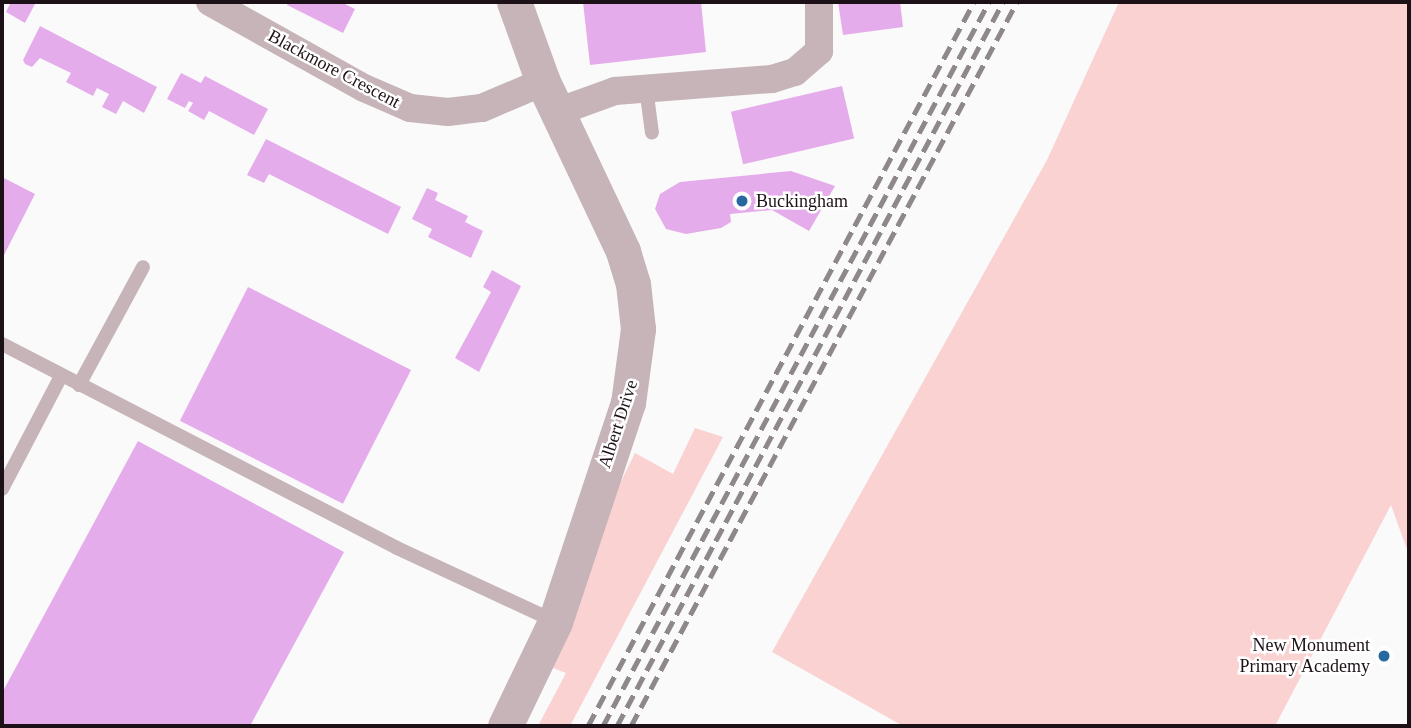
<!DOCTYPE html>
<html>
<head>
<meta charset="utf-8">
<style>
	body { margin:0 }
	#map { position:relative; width:1411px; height:728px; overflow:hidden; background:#fafafa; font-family:Georgia,serif }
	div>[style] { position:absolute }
	.green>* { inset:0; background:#f9d2d1 }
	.building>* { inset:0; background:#e5aceb; transform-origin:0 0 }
	.service>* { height:14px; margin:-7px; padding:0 7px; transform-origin:7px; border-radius:7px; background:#c6b4b8 }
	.minor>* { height:28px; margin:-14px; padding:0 14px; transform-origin:14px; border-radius:14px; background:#c6b4b8 }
	.tertiary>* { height:35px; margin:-17.5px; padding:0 17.5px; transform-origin:17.5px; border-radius:17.5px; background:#c6b4b8 }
	.rail>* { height:5px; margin-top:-2.5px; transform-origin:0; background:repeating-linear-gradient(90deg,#8e888c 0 14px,transparent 0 21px) }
	.dots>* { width:19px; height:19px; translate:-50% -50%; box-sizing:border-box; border:4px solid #fff; border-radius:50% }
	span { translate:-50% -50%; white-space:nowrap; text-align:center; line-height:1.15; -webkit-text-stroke:5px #fff; paint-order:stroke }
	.street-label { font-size:18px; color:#1d1118 }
	.poi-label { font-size:18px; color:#1d1118 }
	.left { translate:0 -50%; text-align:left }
	.right { translate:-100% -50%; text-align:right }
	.frame { position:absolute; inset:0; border:4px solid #1d1118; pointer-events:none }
</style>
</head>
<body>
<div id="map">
	<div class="green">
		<i style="clip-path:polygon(1119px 2px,1409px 2px,1409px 555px,1391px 505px,1275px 726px,903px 726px,772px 652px,1047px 160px)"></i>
		<i style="clip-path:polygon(695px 428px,723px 437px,570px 726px,538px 726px,566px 673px,553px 668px,600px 524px,635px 453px,673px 474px)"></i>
	</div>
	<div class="building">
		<i style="clip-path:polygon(6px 2px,36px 2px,25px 23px,6px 12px,10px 4px)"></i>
		<i style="clip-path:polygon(289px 2px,341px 2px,355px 9px,343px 33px,287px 5px)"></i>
		<i style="clip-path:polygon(583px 2px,701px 2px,706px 52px,590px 65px)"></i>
		<i style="clip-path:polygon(838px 2px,900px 2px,903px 27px,843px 35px)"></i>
		<i style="clip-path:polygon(40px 26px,157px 87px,144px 113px,123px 101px,116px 114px,102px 107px,109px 94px,97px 88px,93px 96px,66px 82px,71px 73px,40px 58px,32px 67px,25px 64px,23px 60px)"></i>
		<i style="clip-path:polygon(181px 73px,201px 83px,205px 76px,268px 109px,254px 135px,209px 111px,204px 120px,188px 111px,193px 103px,189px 101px,185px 108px,167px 99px)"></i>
		<i style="left:842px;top:86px;width:54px;height:114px;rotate:77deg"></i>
		<i style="clip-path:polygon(266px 139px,401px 207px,388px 234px,269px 174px,264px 183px,247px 175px)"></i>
		<i style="clip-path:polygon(791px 171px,835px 186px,809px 231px,772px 210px,730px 214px,731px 222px,721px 228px,686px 234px,666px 229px,655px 209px,660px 194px,680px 182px)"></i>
		<i style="clip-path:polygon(2px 177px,35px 194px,2px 259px)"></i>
		<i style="clip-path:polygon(427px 188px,438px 193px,435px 200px,468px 216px,465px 222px,483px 231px,471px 258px,428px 237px,432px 229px,412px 219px)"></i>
		<i style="clip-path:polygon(492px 270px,521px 286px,479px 372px,455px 358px,491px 292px,483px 287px)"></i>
		<i style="left:248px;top:287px;width:183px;height:150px;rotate:27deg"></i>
		<i style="clip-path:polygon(138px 441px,344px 552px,250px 726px,2px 726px,2px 693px)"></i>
	</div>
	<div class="service">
		<i style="left:646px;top:88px;width:45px;rotate:82.4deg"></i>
		<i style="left:2px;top:344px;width:445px;rotate:27.3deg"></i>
		<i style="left:397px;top:548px;width:173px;rotate:24.9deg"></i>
		<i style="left:79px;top:385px;width:134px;rotate:-61.5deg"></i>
		<i style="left:2px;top:489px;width:127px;rotate:-62.4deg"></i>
	</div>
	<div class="minor">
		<i style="left:210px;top:2px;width:176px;rotate:29.2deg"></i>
		<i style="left:364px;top:88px;width:50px;rotate:23.5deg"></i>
		<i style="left:410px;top:108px;width:38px;rotate:6deg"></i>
		<i style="left:448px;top:112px;width:34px;rotate:-7deg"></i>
		<i style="left:482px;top:108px;width:66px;rotate:-23.1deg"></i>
		<i style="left:557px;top:112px;width:62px;rotate:-19.9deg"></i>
		<i style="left:615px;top:91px;width:157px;rotate:-4.4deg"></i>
		<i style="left:772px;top:79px;width:24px;rotate:-17deg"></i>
		<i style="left:795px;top:72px;width:32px;rotate:-41deg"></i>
		<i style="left:819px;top:51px;width:49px;rotate:-90deg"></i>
	</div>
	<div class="tertiary">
		<i style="left:505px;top:726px;width:115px;rotate:-64.3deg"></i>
		<i style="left:555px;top:622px;width:231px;rotate:-71.6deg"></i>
		<i style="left:628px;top:403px;width:75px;rotate:-82.3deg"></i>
		<i style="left:638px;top:329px;width:45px;rotate:-96.3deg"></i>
		<i style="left:633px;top:284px;width:34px;rotate:-107deg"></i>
		<i style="left:623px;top:251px;width:187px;rotate:-115.3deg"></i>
		<i style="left:543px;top:82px;width:85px;rotate:-109.9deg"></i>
	</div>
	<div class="rail">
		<i style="left:588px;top:726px;width:820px;rotate:-61.94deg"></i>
		<i style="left:603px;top:726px;width:820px;rotate:-61.94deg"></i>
		<i style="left:617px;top:726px;width:820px;rotate:-61.94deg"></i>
		<i style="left:631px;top:726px;width:820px;rotate:-61.94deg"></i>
	</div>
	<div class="dots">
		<i style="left:742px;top:201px;background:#27699f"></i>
		<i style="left:1384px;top:656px;background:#27699f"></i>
	</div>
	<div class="street-label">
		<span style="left:334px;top:69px;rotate:28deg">Blackmore Crescent</span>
		<span style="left:618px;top:424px;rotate:-72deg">Albert Drive</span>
	</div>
	<div class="poi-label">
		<span class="left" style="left:756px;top:201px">Buckingham</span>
		<span class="right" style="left:1370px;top:656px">New Monument<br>Primary Academy</span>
	</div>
	<div class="frame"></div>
</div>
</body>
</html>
